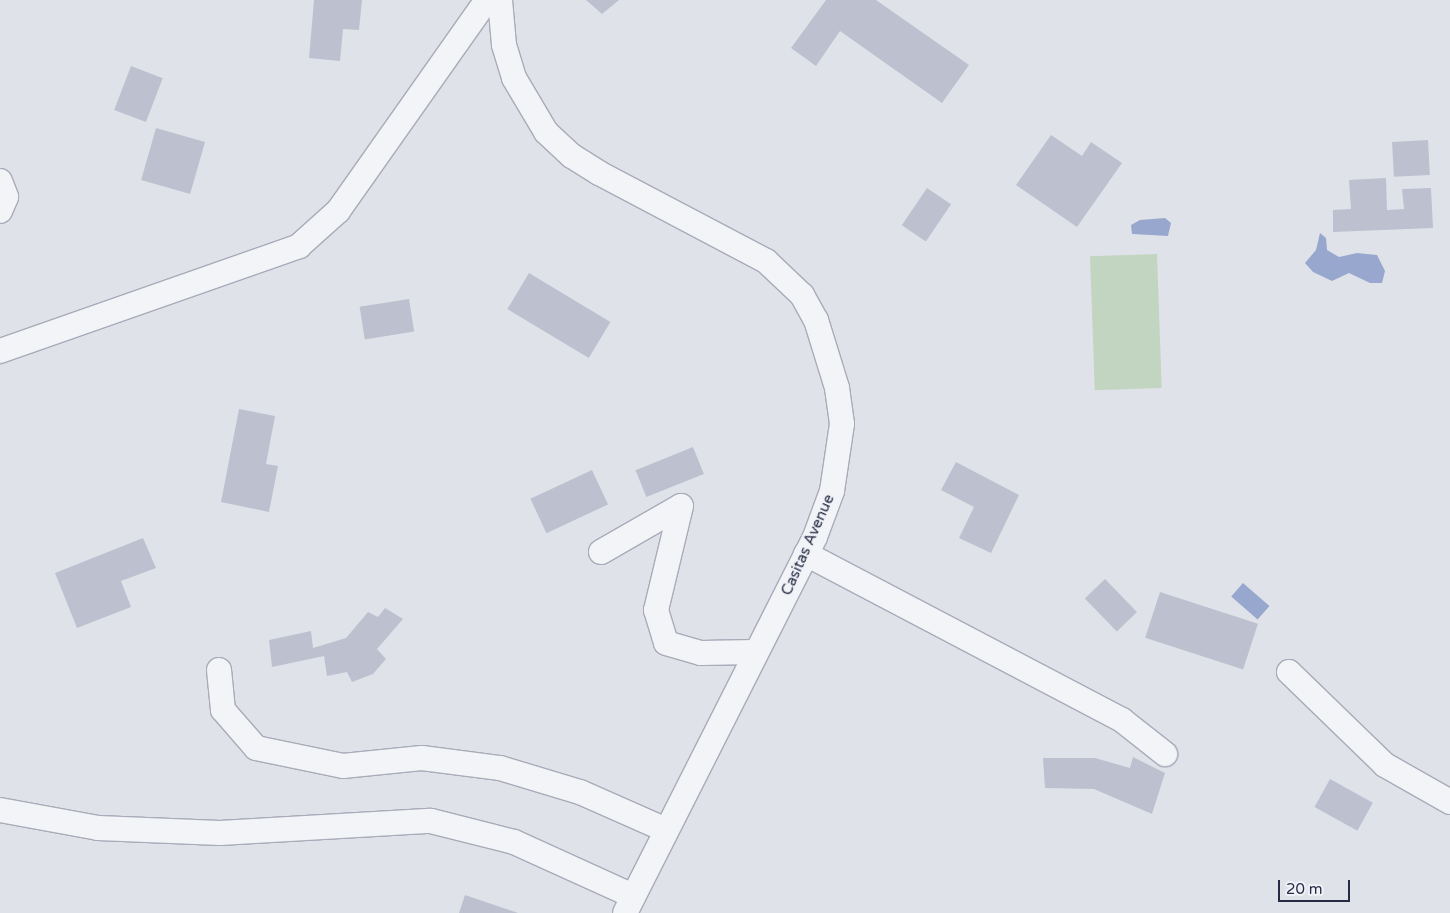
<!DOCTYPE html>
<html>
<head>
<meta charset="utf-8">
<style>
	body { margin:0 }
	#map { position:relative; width:1450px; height:913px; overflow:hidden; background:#e0e2ea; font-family:"Varela Round",sans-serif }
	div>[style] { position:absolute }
	.green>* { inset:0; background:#c2d5c0; transform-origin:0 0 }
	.water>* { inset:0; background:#98a7ce; transform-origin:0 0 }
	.building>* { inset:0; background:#bdc0ce; transform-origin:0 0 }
	.roads { filter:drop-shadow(1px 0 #a8abb8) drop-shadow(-1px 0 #a8abb8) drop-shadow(0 1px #a8abb8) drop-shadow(0 -1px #a8abb8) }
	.minor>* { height:24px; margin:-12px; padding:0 12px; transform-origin:12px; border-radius:12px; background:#f3f4f8 }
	span { translate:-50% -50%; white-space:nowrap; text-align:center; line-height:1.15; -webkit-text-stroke:4px #f0f2f8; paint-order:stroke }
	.street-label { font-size:15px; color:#272c44 }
	.scale { position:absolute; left:1278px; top:880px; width:72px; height:22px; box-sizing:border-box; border:2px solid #272c44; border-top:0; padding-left:6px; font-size:15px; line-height:18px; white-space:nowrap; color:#272c44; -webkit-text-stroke:4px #f0f2f8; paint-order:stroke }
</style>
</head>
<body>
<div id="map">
	<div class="green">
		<i style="left:1157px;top:254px;width:134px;height:67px;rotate:88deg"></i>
	</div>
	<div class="water">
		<i style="clip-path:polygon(1165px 218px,1171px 223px,1168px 236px,1132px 234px,1131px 225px,1140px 220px)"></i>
		<i style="clip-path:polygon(1320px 233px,1326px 238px,1327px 250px,1339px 257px,1357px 253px,1377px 255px,1385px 271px,1382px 283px,1370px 283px,1349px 273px,1332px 281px,1313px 272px,1305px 263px,1316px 250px)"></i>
		<i style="left:1243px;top:583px;width:35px;height:18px;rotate:41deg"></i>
	</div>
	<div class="building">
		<i style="clip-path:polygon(314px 0,362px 0,359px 30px,343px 29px,340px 61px,309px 58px)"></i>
		<i style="clip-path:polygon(586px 0,619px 0,602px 14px)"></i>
		<i style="clip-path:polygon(826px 0,876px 0,969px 65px,942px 103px,840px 31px,816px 66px,791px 48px)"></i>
		<i style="left:131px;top:66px;width:34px;height:47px;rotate:21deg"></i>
		<i style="left:156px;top:128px;width:51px;height:54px;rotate:16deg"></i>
		<i style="clip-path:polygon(1051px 135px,1082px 156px,1091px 142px,1122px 163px,1077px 227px,1016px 185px)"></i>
		<i style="left:1428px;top:140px;width:35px;height:36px;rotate:87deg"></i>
		<i style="clip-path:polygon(1386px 178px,1387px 210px,1404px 209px,1402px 189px,1431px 188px,1433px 228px,1333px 232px,1333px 210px,1351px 209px,1349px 180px)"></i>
		<i style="left:927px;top:188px;width:29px;height:45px;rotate:34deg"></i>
		<i style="left:529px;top:273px;width:95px;height:42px;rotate:31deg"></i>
		<i style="left:409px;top:299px;width:33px;height:50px;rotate:81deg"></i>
		<i style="clip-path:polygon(239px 409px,275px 416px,266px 464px,278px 466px,269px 512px,221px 502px)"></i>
		<i style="left:693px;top:447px;width:29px;height:62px;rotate:68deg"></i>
		<i style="clip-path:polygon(956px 462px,1019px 495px,991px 553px,959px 538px,974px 507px,941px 490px)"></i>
		<i style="left:592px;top:470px;width:38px;height:68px;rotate:65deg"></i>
		<i style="clip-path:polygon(143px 538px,156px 568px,121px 581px,131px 607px,77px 628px,55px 573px)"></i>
		<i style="left:1105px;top:579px;width:46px;height:28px;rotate:46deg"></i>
		<i style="left:1160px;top:592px;width:103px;height:48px;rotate:18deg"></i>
		<i style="clip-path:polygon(385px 608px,403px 619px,377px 649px,386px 659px,373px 674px,352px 682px,347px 672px,327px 676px,324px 656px,272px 667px,269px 640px,311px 631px,313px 648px,346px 638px,368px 612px,378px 617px)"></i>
		<i style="clip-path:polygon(1133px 757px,1165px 773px,1152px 814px,1094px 789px,1045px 788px,1043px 758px,1095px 758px,1130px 768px)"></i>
		<i style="left:1330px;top:779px;width:49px;height:32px;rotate:29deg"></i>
		<i style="clip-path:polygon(465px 895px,518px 913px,459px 913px)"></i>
	</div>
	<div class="roads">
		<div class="minor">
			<i style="left:500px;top:0;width:45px;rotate:84.9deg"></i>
			<i style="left:504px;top:45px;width:34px;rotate:73deg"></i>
			<i style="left:514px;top:78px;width:63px;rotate:59.3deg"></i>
			<i style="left:546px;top:132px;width:35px;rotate:43deg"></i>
			<i style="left:572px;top:156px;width:32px;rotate:32deg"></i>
			<i style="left:599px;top:173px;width:189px;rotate:27.8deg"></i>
			<i style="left:766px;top:261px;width:50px;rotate:43.4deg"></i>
			<i style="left:802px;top:295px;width:29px;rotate:61deg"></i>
			<i style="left:816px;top:320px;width:71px;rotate:72.8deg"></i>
			<i style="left:837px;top:388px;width:36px;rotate:82deg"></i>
			<i style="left:842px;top:424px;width:68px;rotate:98.5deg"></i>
			<i style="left:832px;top:491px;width:49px;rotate:110.3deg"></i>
			<i style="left:815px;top:537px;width:421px;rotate:116.8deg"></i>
			<i style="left:0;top:181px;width:17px;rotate:69deg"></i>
			<i style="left:6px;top:197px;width:15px;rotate:113deg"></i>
			<i style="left:0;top:351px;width:317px;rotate:-19.3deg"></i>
			<i style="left:299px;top:246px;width:52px;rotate:-41.9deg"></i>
			<i style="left:338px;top:211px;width:258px;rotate:-54.8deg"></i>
			<i style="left:601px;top:552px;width:92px;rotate:-29.9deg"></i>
			<i style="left:681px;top:506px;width:107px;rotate:103.5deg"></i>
			<i style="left:656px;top:610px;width:34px;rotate:73deg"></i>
			<i style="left:666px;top:643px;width:36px;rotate:16deg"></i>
			<i style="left:701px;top:653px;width:54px;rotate:-1.1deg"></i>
			<i style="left:806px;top:554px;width:357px;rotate:27.7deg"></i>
			<i style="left:1122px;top:720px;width:55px;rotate:38.3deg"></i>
			<i style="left:219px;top:670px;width:40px;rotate:84.3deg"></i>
			<i style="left:223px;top:710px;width:50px;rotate:49deg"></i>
			<i style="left:256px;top:748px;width:89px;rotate:11.7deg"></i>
			<i style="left:343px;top:766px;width:79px;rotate:-5.8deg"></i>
			<i style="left:422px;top:758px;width:79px;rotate:7.3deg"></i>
			<i style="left:500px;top:768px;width:84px;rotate:16.7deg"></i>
			<i style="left:580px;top:792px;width:94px;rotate:23.8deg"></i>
			<i style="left:1289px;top:672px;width:134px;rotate:44.1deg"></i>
			<i style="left:1385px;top:765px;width:75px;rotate:29.6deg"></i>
			<i style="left:0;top:810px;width:100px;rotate:10.4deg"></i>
			<i style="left:98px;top:828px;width:122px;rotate:2.3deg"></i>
			<i style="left:220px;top:833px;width:211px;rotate:-3.3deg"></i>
			<i style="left:431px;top:821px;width:86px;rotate:14.2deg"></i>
			<i style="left:514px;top:842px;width:131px;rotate:24.4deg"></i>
		</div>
	</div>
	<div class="street-label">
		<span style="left:808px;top:545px;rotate:-66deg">Casitas Avenue</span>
	</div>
	<div class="scale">20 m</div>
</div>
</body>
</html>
